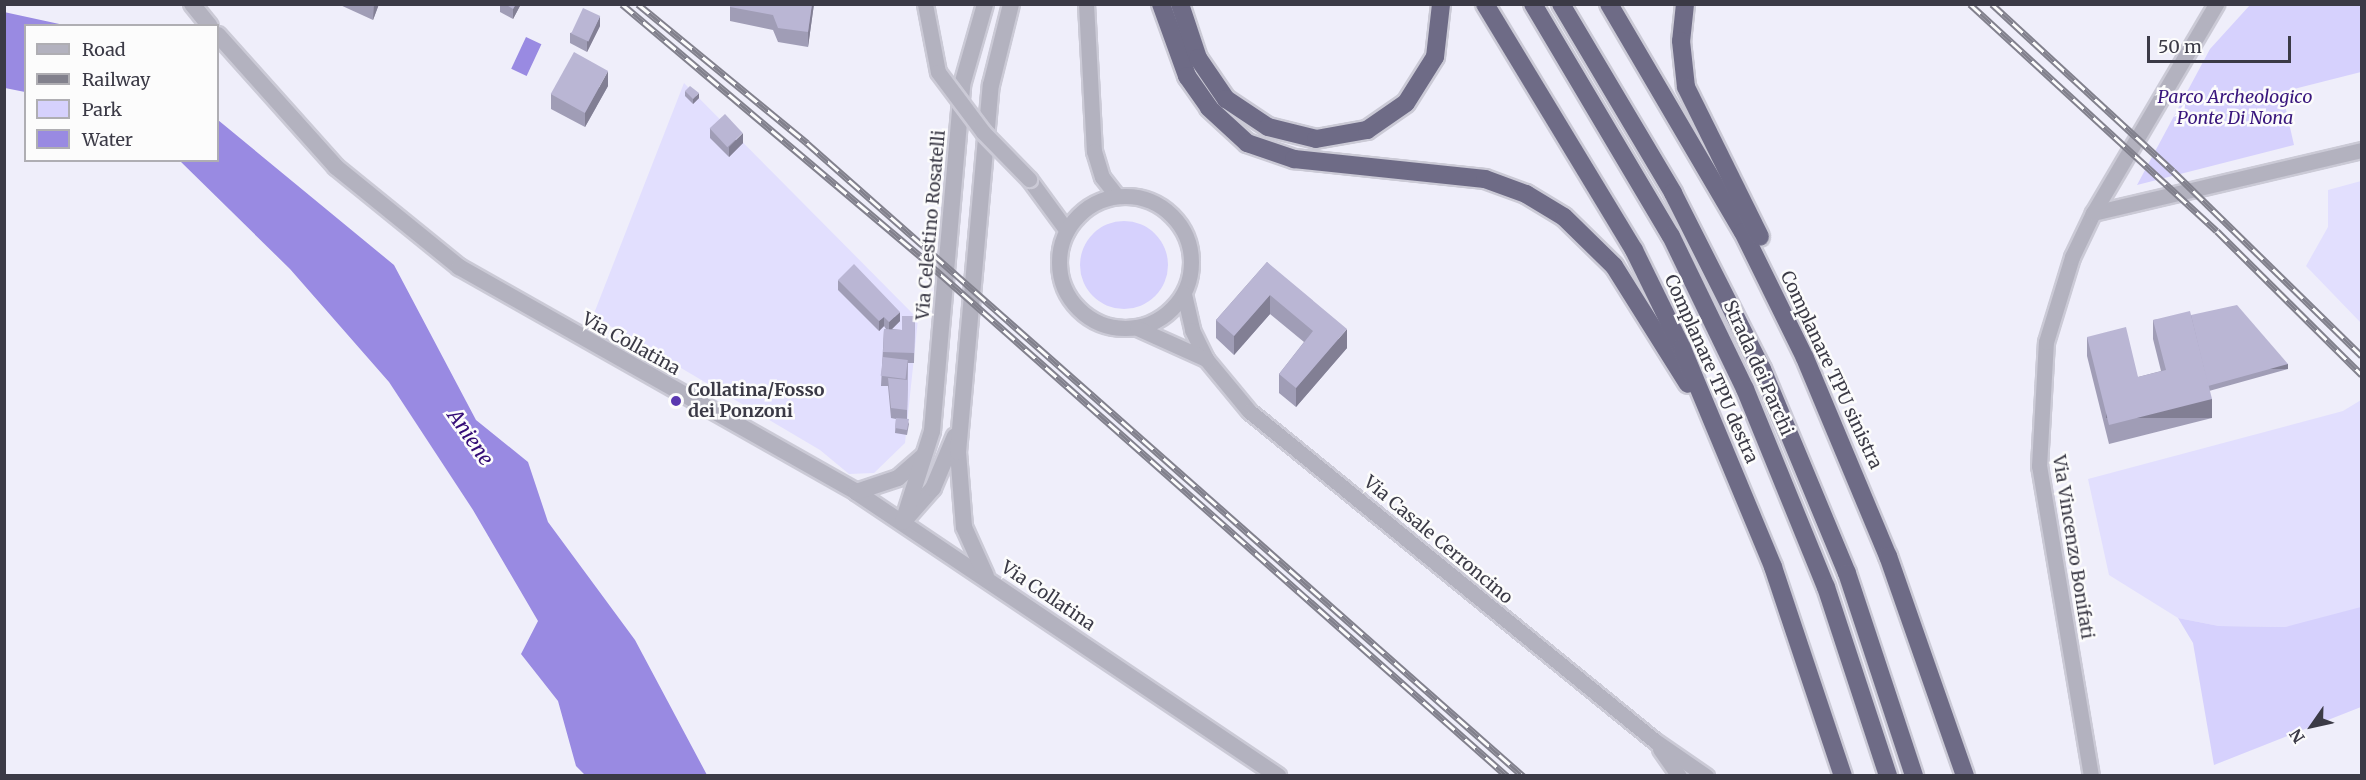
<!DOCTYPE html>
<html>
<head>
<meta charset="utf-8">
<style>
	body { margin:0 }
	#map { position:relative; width:2366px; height:780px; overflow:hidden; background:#efeefa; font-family:Merriweather,serif }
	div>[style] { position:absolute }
	.built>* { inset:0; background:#e2dffe }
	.green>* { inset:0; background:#d6d1fd }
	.round { border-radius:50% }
	.water>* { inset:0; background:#998ae2; transform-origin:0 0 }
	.roads { filter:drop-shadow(2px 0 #cbcad6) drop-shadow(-2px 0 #cbcad6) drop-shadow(0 2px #cbcad6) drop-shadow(0 -2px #cbcad6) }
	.minor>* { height:15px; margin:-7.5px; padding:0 7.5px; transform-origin:7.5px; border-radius:7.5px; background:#b3b2bf }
	.minor>.ring { margin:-7.5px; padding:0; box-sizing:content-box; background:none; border:15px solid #b3b2bf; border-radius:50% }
	.tertiary>* { height:16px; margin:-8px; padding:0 8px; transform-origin:8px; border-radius:8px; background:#b3b2bf }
	.motorway>* { height:18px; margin:-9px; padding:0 9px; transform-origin:9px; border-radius:9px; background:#6e6b86 }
	.rail>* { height:7px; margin-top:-3.5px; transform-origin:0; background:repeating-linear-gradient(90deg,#fcfcfc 0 14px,#82818d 0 28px); box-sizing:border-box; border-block:2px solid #82818d }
	.bridges { filter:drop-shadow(2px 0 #cbcad6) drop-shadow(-2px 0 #cbcad6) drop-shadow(0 2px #cbcad6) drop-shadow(0 -2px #cbcad6) }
	.minor-bridge>* { height:15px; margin:-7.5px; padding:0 7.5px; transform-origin:7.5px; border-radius:7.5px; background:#b3b2bf }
	.wall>* { inset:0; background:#a09db6 }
	.shaded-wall>* { inset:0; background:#827f94; transform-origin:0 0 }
	.building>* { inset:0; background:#bab6d4; transform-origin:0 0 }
	.dots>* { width:16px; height:16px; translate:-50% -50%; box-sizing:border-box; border:3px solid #fcfcfc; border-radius:50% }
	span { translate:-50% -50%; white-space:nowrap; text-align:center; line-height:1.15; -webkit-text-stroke:5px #fcfcfc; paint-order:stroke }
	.park-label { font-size:18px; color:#39167d; font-style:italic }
	.street-label { font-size:18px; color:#3b3a46 }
	.poi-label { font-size:18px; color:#3b3a46; font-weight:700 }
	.left { translate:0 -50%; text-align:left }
	.water-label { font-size:20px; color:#340c76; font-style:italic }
	.frame { position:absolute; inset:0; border:6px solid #3b3a46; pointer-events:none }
	.legend { position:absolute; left:24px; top:24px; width:195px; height:138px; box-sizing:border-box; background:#fcfcfc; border:2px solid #afaeb3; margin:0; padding:8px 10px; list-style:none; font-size:18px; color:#3b3a46 }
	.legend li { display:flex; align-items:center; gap:12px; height:30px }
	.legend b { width:30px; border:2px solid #afaeb3 }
	.north { position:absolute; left:2282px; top:696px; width:60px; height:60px; -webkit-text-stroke:4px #fcfcfc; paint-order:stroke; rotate:236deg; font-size:16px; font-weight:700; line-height:24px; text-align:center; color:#3b3a46 }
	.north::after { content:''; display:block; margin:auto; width:21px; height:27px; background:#3b3a46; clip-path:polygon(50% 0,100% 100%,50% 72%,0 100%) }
	.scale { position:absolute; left:2147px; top:36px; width:144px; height:27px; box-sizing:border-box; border:3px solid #3b3a46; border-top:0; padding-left:8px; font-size:18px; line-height:21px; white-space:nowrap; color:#3b3a46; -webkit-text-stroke:4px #fcfcfc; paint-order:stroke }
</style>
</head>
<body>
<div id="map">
	<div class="built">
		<i style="clip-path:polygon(684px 83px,918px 319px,905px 443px,874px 473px,849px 474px,820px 450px,593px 316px)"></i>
		<i style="clip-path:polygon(2361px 181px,2362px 181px,2361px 323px,2306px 266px,2328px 227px,2328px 190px)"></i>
		<i style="clip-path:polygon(2361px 400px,2361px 613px,2285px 627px,2219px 626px,2178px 618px,2109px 575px,2088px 479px,2343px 411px)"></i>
	</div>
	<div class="green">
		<i style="clip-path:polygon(2250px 5px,2361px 5px,2361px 72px,2282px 92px,2294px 145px,2137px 185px,2210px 49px)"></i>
		<i class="round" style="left:1080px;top:221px;width:88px;height:88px"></i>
		<i style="clip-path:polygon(2361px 607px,2361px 707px,2214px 765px,2193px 643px,2178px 618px,2219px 626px,2285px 627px)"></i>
	</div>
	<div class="water">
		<i style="clip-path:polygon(4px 12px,64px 25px,26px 26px,25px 92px,5px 88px)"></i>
		<i style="left:526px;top:37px;width:17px;height:35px;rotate:25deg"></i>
		<i style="clip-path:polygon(218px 120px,394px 265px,476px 420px,528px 462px,548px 522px,635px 640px,707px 775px,585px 775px,576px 766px,558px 701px,521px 654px,538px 621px,473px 510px,389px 382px,290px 269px,180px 161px,218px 160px)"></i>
	</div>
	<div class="roads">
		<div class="minor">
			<i style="left:1086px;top:4px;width:147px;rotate:86.9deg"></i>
			<i style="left:1094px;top:151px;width:27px;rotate:73deg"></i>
			<i style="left:1102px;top:177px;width:24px;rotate:52deg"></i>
			<i style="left:1029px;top:179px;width:64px;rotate:53.8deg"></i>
			<i class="ring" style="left:1059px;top:196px;width:117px;height:117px"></i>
			<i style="left:2093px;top:213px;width:276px;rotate:-13.2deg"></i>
			<i style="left:1184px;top:294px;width:37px;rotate:77deg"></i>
			<i style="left:1192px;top:330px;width:32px;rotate:64deg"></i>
			<i style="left:1206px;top:359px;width:67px;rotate:50.4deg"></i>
			<i style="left:1249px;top:411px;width:523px;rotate:39.1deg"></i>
			<i style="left:1655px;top:741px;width:62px;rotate:34.5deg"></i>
			<i style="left:1137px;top:328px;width:76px;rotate:24.2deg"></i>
			<i style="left:1660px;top:749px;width:33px;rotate:55deg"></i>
			<i style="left:2091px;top:776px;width:314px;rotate:-99.5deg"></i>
			<i style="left:2039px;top:466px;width:124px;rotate:-86.8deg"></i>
			<i style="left:2046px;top:342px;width:89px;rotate:-73deg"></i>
			<i style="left:2072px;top:257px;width:49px;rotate:-64.5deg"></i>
			<i style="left:2093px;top:213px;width:243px;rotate:-59.5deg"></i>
		</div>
		<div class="tertiary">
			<i style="left:192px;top:4px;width:28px;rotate:51deg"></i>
			<i style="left:218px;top:35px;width:177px;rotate:48.2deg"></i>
			<i style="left:336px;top:167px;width:159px;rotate:39.1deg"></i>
			<i style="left:459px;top:267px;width:456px;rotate:29.5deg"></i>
			<i style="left:856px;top:492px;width:509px;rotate:33.94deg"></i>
			<i style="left:856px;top:492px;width:44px;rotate:-18.4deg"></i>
			<i style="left:898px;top:478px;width:33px;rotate:-41deg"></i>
			<i style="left:904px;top:521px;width:44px;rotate:-48.7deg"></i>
			<i style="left:933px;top:488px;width:56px;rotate:-67.1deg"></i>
			<i style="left:903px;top:522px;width:96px;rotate:-72.3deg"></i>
			<i style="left:932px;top:431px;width:347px;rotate:-85deg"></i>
			<i style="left:962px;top:85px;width:84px;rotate:-74.1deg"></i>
			<i style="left:986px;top:576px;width:54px;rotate:-114.2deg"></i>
			<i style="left:964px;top:527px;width:75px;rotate:-94.6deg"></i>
			<i style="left:958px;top:452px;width:368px;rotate:-84.9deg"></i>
			<i style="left:991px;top:85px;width:83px;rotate:-76.1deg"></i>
		</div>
		<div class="motorway">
			<i style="left:1161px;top:4px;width:77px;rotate:70.1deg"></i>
			<i style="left:1187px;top:76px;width:39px;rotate:55deg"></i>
			<i style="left:1209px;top:108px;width:52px;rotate:42.6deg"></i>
			<i style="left:1247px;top:143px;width:50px;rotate:18.8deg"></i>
			<i style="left:1294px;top:159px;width:192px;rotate:6deg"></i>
			<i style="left:1485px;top:179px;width:44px;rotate:20.1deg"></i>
			<i style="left:1526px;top:194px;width:44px;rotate:31.2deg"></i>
			<i style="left:1564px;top:217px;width:70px;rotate:44.4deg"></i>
			<i style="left:1614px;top:266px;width:139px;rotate:57.9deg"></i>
			<i style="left:1180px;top:4px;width:57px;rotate:71.6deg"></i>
			<i style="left:1198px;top:58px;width:50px;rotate:55.7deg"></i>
			<i style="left:1226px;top:99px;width:50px;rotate:33.7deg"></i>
			<i style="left:1268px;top:127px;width:49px;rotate:14deg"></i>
			<i style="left:1316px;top:139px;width:52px;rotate:-10deg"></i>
			<i style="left:1367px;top:130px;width:47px;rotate:-34.7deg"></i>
			<i style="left:1406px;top:103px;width:54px;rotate:-57.8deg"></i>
			<i style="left:1435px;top:57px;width:53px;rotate:-83.5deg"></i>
			<i style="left:1485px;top:4px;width:288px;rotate:58.8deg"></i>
			<i style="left:1634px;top:250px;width:109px;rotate:63.9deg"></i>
			<i style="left:1682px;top:348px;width:237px;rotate:67.4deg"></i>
			<i style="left:1773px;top:567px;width:220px;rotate:71.5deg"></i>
			<i style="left:1533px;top:4px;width:270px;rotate:59.3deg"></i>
			<i style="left:1671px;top:236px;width:170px;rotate:64.2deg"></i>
			<i style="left:1745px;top:389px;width:214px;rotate:67.8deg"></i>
			<i style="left:1826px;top:587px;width:199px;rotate:71.8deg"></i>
			<i style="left:1561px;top:4px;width:220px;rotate:59.3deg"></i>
			<i style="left:1673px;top:193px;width:197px;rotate:63.2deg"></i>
			<i style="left:1762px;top:369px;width:221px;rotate:67.4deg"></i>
			<i style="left:1847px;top:573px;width:214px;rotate:71.7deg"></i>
			<i style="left:1609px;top:4px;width:264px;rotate:59.6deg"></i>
			<i style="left:1743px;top:232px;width:140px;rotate:63.8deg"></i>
			<i style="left:1805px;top:358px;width:215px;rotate:67.3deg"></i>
			<i style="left:1888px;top:556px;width:233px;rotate:70.7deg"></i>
			<i style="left:1685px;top:4px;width:37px;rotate:96deg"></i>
			<i style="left:1681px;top:41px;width:46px;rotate:83.8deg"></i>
			<i style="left:1686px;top:87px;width:167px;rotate:63.7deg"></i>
		</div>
	</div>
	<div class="rail">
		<i style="left:622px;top:4px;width:390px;rotate:40.2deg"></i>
		<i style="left:920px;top:256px;width:784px;rotate:41.54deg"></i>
		<i style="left:638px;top:4px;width:219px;rotate:39.4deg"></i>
		<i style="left:807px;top:143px;width:956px;rotate:41.48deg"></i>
		<i style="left:1970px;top:4px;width:335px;rotate:42.6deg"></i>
		<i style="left:2217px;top:231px;width:204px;rotate:44.8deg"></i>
		<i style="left:1992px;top:4px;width:246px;rotate:42.7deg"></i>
		<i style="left:2173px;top:171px;width:264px;rotate:44.4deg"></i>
	</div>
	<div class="bridges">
		<div class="minor-bridge">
			<i style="left:925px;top:4px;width:69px;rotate:79.2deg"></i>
			<i style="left:938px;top:72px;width:75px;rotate:53.1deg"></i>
			<i style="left:983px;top:132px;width:66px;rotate:45.6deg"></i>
		</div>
	</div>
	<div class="wall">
		<i style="clip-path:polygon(338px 4px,379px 4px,373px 20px)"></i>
		<i style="clip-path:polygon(500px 4px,521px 4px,513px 19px,500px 12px)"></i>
		<i style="clip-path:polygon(730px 4px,814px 4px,808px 47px,778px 42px,773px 30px,730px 21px)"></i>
		<i style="clip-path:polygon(600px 26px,587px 52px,570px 43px,570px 33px)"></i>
		<i style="clip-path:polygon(608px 86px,585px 127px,551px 109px,551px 94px)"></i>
		<i style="clip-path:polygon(685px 91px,699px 98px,693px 104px,685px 96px)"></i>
		<i style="clip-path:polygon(710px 128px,743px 143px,729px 157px,710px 138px)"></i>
		<i style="clip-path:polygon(1267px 262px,1347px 348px,1296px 407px,1279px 393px,1279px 374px,1304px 342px,1270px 314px,1234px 355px,1216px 338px,1216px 320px)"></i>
		<i style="clip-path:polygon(838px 280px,900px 321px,892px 329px,902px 330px,915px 316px,914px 363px,908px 363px,907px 419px,909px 424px,907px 435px,895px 433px,896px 419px,891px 418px,888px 386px,881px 386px,884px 329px,886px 329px,884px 326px,879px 331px,838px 290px)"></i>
		<i style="clip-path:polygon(2191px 315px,2288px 369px,2209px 391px,2212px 418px,2109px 444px,2087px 356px,2087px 337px,2138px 377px,2161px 371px,2153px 339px,2153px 320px)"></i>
	</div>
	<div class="shaded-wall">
		<i style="clip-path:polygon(374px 4px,379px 4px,373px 20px)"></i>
		<i style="clip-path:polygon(516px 4px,521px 4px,513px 19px,513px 9px)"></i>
		<i style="clip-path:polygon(812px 4px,814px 4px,808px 47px,808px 32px)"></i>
		<i style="clip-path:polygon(600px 16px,600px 26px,587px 52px,587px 42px)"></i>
		<i style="clip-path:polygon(608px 71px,608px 86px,585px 127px,585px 113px)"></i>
		<i style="clip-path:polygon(699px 93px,699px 98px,693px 104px,693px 99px)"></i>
		<i style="clip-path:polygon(743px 133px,743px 143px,729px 157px,729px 147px)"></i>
		<i style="clip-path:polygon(1270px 295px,1270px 314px,1234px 355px,1234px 336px)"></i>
		<i style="clip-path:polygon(900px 312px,900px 321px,889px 332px,889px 322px)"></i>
		<i style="clip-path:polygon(884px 317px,884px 326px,879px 331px,879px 321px)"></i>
		<i style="clip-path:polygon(1347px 329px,1347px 348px,1296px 407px,1296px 388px)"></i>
		<i style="left:2288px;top:364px;width:5px;height:86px;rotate:90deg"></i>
		<i style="left:2212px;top:399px;width:19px;height:106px;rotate:90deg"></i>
	</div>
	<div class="building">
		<i style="clip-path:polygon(505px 4px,516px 4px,513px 9px)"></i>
		<i style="clip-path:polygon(730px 4px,812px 4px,808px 32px,778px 28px,773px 15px,730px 7px)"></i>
		<i style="left:583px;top:8px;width:19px;height:28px;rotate:25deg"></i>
		<i style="left:574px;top:52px;width:39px;height:48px;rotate:29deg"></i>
		<i style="clip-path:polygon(690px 86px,699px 93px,693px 99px,685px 91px)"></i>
		<i style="left:725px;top:114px;width:26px;height:21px;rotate:47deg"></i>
		<i style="clip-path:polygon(1267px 262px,1347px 329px,1296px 388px,1279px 374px,1313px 331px,1270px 295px,1234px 336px,1216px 320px)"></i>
		<i style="clip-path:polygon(854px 264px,900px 312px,889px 322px,884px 317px,879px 321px,838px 280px)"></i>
		<i style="clip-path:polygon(2237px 305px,2288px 364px,2208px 386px,2191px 315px)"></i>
		<i style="clip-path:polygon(2190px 311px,2212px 399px,2109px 425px,2087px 337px,2126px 327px,2138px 377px,2166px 370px,2153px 320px)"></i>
		<i style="clip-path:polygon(902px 316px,915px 316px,914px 353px,883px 352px,884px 329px,902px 330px)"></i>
		<i style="left:883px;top:357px;width:25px;height:19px;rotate:7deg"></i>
		<i style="clip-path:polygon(888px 378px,908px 380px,907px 410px,891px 408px)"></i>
		<i style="clip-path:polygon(896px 418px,909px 419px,907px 430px,895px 428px)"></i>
	</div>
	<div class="dots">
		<i style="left:676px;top:401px;background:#5a38b0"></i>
	</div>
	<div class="park-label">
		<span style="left:2235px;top:108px">Parco Archeologico<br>Ponte Di Nona</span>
	</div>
	<div class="street-label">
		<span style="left:931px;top:225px;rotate:-85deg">Via Celestino Rosatelli</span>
		<span style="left:631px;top:344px;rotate:29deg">Via Collatina</span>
		<span style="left:1758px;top:368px;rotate:66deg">Strada dei Parchi</span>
		<span style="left:1711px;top:369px;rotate:66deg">Complanare TPU destra</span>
		<span style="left:1831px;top:370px;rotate:65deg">Complanare TPU sinistra</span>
		<span style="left:1438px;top:540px;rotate:40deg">Via Casale Cerroncino</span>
		<span style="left:2073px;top:547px;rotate:81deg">Via Vincenzo Bonifati</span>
		<span style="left:1048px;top:596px;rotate:34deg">Via Collatina</span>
	</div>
	<div class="poi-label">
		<span class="left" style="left:688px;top:401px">Collatina/Fosso<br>dei Ponzoni</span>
	</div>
	<div class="water-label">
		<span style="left:471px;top:437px;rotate:55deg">Aniene</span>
	</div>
	<div class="frame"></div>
	<ul class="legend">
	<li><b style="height:8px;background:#b3b2bf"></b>Road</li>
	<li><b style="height:8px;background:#82818d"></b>Railway</li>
	<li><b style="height:16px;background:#d6d1fd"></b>Park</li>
	<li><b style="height:16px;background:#998ae2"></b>Water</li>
	</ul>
	<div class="north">N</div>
	<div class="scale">50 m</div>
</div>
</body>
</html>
